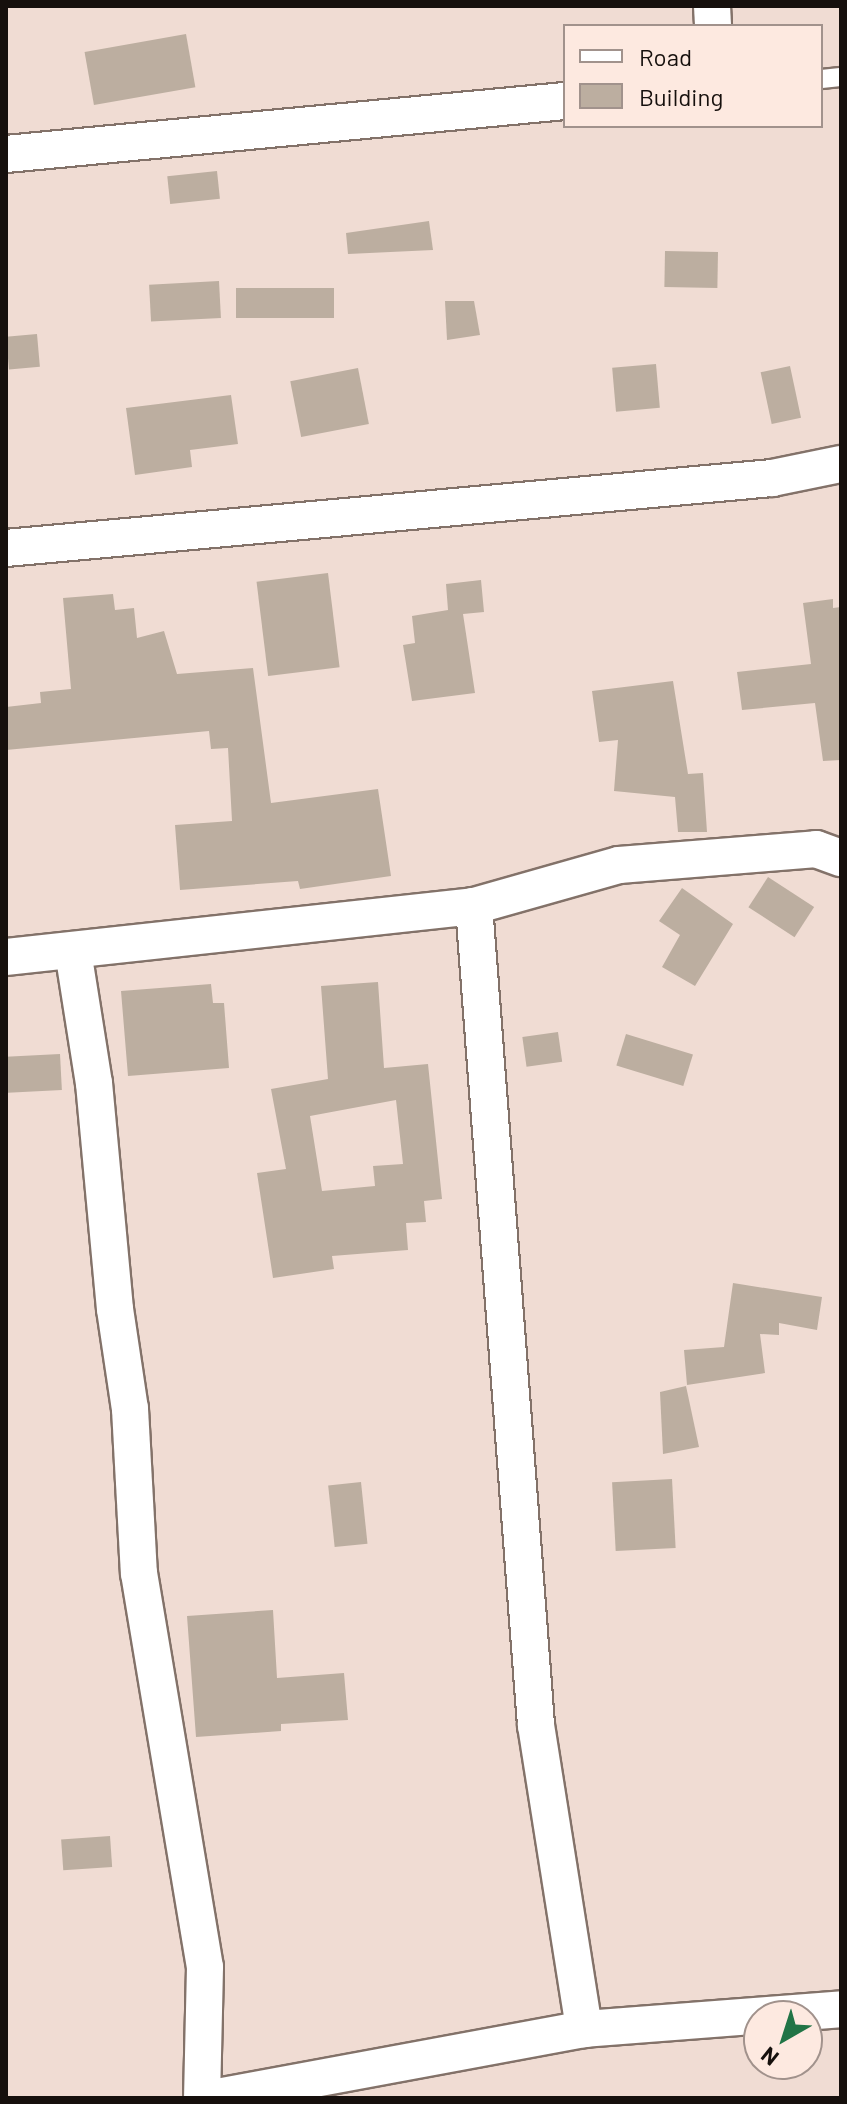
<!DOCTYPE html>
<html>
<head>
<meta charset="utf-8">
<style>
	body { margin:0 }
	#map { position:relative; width:847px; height:2104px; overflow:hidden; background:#f0dcd3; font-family:Barlow,sans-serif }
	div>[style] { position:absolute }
	.building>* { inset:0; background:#bcaea0; transform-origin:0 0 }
	.roads { filter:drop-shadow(2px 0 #837269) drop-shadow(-2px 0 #837269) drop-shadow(0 2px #837269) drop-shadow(0 -2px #837269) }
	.lane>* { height:18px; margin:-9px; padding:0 9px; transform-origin:9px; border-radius:9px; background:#fff }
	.street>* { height:36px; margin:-18px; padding:0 18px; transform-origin:18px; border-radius:18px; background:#fff }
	span { translate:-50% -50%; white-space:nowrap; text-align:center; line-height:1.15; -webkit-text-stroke:6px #fde9e0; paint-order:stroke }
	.frame { position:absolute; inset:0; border:8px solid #16100d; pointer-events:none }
	.legend { position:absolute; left:563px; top:24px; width:260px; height:104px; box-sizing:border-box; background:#fde9e0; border:2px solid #a1928c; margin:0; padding:10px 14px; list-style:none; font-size:24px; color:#16100d }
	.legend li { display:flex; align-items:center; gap:16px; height:40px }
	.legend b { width:40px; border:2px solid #a1928c }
	.north { position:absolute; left:743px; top:2000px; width:80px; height:80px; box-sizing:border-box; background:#fde9e0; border:2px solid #a1928c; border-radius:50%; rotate:219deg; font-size:22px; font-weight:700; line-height:32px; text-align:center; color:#16100d }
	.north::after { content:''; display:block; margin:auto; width:28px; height:36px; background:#217446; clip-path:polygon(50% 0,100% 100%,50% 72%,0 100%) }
</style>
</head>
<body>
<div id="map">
	<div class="building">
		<i style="left:186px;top:34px;width:54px;height:103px;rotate:80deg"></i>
		<i style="left:217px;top:171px;width:28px;height:50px;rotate:84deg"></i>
		<i style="clip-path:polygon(429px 221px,433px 250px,348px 254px,346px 233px)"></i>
		<i style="left:665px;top:251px;width:53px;height:36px;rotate:1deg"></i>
		<i style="left:219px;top:281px;width:37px;height:70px;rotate:87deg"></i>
		<i style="left:334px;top:288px;width:30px;height:98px;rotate:90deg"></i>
		<i style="clip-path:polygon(445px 301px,474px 301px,480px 335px,447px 340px)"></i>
		<i style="left:37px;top:334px;width:33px;height:31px;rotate:85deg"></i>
		<i style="left:656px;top:364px;width:44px;height:44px;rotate:85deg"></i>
		<i style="left:790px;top:366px;width:53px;height:30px;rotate:78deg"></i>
		<i style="left:358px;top:368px;width:57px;height:69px;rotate:79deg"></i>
		<i style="clip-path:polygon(231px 395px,238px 444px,190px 450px,192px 467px,135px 475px,126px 408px)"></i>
		<i style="left:328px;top:573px;width:95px;height:72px;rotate:83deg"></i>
		<i style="clip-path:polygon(481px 580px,484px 612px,463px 614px,475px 693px,412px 701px,403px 645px,415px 643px,412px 616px,448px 610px,446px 584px)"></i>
		<i style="clip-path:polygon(113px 594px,115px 610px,134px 608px,137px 638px,164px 631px,177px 674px,253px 668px,271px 803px,378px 789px,391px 876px,300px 889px,298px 881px,180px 890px,175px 825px,232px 821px,228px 748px,211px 749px,209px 731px,6px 750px,6px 707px,41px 703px,40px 692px,71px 689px,63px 598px)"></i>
		<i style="clip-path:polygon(833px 599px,833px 608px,841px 607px,841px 760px,823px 761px,815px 703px,742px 710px,737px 672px,811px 664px,803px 603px)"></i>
		<i style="clip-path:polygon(673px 681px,688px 774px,703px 773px,707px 832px,678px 832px,675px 797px,614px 791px,618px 740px,599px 742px,592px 691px)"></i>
		<i style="left:768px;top:877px;width:55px;height:36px;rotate:33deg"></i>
		<i style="clip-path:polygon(682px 888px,733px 924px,695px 986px,662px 967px,680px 935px,659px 921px)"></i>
		<i style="clip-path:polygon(evenodd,378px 982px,384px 1068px,428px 1064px,442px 1199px,424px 1201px,426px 1222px,406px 1223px,408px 1250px,332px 1256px,334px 1269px,273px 1278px,257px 1173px,286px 1169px,271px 1089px,328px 1079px,321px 986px,378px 982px,396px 1100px,403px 1164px,373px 1166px,375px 1186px,322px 1191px,310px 1116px,396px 1100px)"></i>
		<i style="clip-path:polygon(211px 984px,213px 1003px,224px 1003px,229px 1068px,128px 1076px,121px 991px)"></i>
		<i style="left:558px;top:1032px;width:30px;height:36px;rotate:82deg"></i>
		<i style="left:626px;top:1034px;width:70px;height:33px;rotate:17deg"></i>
		<i style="left:60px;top:1054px;width:36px;height:54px;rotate:87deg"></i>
		<i style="clip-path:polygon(733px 1283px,822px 1297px,817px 1330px,779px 1323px,779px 1335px,760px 1334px,765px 1373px,687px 1385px,684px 1350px,724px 1347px)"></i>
		<i style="clip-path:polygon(686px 1386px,699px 1447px,663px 1454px,660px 1392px)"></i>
		<i style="left:672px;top:1479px;width:69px;height:60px;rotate:87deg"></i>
		<i style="left:361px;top:1482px;width:62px;height:33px;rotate:84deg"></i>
		<i style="clip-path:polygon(273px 1610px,277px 1678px,344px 1673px,348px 1720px,281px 1724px,281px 1731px,196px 1737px,187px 1616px)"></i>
		<i style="left:110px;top:1836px;width:31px;height:49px;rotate:86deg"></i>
	</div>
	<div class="roads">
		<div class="lane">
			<i style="left:821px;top:79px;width:20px;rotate:-6deg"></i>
		</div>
		<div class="street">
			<i style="left:712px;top:6px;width:20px;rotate:87deg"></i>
			<i style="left:6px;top:154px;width:562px;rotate:-5.42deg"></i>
			<i style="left:6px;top:548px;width:769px;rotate:-5.22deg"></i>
			<i style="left:772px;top:478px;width:70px;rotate:-11.5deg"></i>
			<i style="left:474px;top:906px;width:821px;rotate:85.67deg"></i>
			<i style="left:536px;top:1725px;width:308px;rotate:81deg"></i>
			<i style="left:73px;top:951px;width:134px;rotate:81deg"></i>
			<i style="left:94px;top:1083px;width:227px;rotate:84.7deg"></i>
			<i style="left:115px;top:1309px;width:101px;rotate:81.5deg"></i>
			<i style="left:130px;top:1409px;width:164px;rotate:86.9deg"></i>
			<i style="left:139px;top:1573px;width:399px;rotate:80.5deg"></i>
			<i style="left:205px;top:1967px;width:131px;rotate:91.3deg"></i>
			<i style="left:6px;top:957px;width:471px;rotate:-6.2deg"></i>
			<i style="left:474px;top:906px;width:151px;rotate:-15.8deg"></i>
			<i style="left:619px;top:865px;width:198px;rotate:-4.6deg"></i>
			<i style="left:816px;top:849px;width:27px;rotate:20deg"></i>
			<i style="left:212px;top:2098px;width:378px;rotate:-10.5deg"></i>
			<i style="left:584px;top:2029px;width:258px;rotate:-4.4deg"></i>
		</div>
	</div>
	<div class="frame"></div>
	<ul class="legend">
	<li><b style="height:10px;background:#fff"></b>Road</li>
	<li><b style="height:22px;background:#bcaea0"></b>Building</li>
	</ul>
	<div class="north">N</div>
</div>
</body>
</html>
